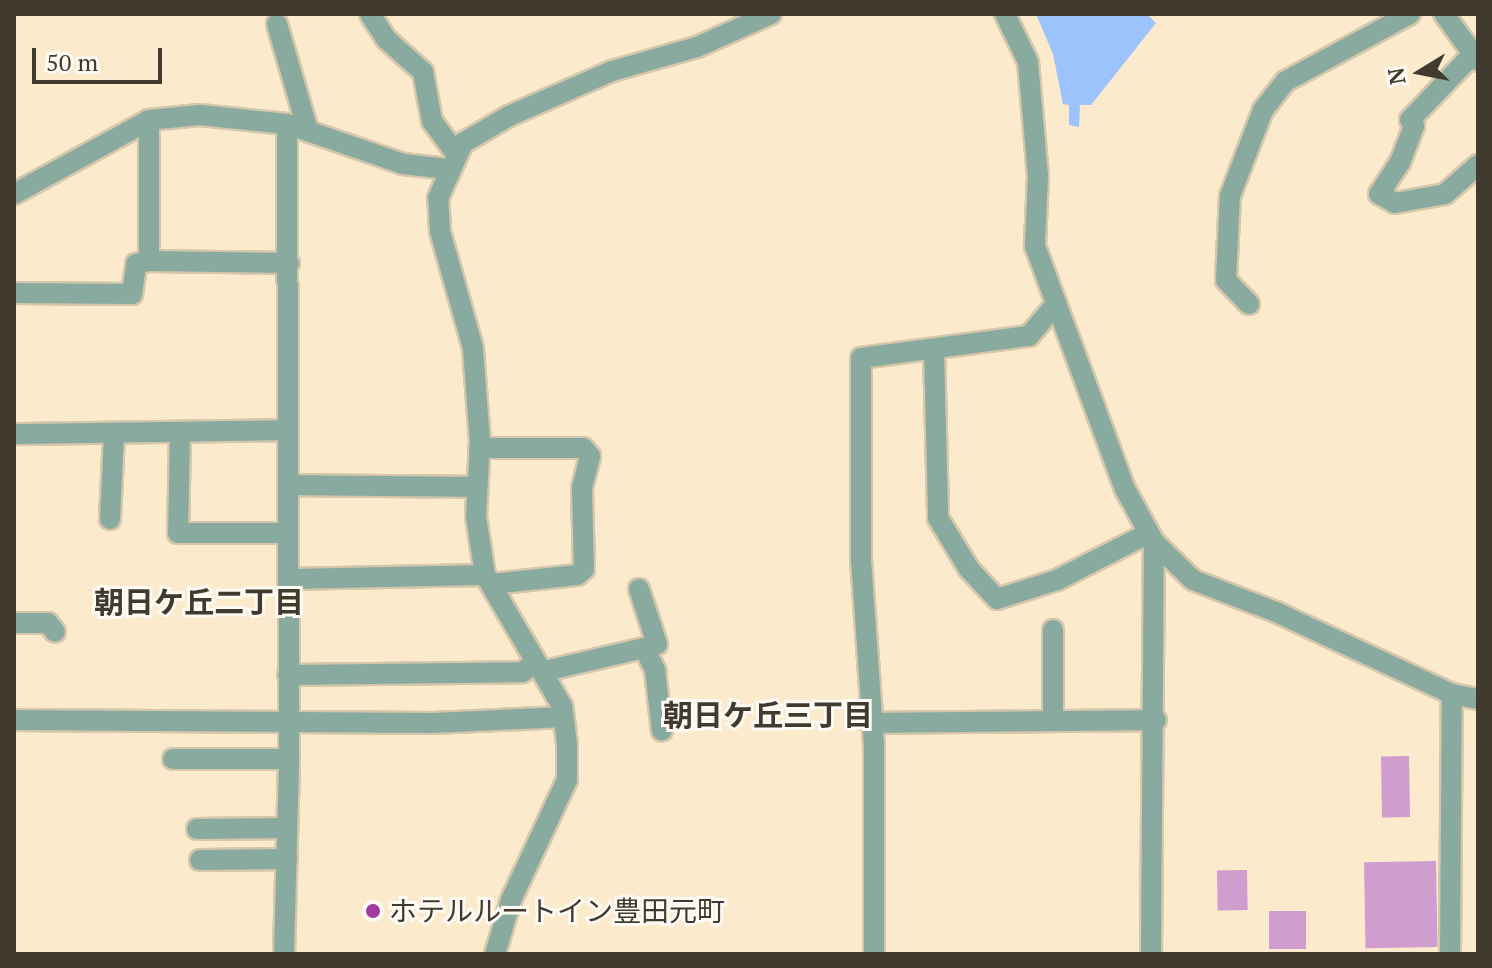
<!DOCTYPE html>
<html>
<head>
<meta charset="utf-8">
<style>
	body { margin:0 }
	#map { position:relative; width:1492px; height:968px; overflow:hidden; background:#fbeacb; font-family:"PT Serif","Noto Sans JP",serif }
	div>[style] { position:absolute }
	.water>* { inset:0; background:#9dc3fc }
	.building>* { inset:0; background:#d09dcf; transform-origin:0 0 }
	.roads { filter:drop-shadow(2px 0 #d6c7ac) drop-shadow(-2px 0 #d6c7ac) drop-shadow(0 2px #d6c7ac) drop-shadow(0 -2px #d6c7ac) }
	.minor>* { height:20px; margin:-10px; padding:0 10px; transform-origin:10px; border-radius:10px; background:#89ab9f }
	.dots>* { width:22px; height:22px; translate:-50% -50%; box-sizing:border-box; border:4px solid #fdf9f3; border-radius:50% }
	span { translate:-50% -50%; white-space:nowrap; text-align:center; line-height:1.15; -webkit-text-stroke:6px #fdf9f3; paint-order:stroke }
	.poi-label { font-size:28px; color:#413a2e }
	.left { translate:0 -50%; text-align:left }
	.neighbourhood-label { font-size:30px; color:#413a2e; font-weight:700 }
	.frame { position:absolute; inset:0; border:16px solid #413a2e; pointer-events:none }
	.north { position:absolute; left:1380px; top:32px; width:80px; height:80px; -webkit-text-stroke:6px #fdf9f3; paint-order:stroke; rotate:260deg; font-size:22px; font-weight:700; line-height:32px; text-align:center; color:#413a2e }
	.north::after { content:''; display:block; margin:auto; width:28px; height:36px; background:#413a2e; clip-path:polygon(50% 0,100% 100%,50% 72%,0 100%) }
	.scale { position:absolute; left:32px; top:48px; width:130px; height:36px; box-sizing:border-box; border:4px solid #413a2e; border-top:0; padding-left:10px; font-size:24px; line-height:28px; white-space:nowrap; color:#413a2e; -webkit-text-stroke:6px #fdf9f3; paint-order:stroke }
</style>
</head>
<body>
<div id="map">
	<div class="water">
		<i style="clip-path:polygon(1036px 14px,1147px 14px,1156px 23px,1091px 105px,1080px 105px,1079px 127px,1069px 125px,1069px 105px,1063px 104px,1053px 54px)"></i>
	</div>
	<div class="building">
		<i style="left:1409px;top:756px;width:61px;height:28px;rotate:89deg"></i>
		<i style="left:1436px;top:861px;width:86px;height:72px;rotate:89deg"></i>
		<i style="left:1247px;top:870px;width:40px;height:30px;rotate:89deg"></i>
		<i style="left:1269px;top:911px;width:37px;height:38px"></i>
	</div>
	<div class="roads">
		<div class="minor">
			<i style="left:370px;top:14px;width:30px;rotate:57deg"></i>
			<i style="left:386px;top:39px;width:50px;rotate:41.7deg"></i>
			<i style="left:423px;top:72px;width:50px;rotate:79.6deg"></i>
			<i style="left:432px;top:121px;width:42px;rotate:53.7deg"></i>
			<i style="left:1005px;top:14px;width:53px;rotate:64.4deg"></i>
			<i style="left:1028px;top:62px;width:114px;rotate:85deg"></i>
			<i style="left:1038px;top:176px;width:70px;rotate:92.5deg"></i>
			<i style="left:1035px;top:246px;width:259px;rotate:69.7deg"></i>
			<i style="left:1125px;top:489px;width:60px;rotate:61.3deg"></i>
			<i style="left:1154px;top:542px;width:54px;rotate:44.3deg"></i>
			<i style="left:1193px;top:580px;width:89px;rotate:21.1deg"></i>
			<i style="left:1276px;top:612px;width:194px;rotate:25deg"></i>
			<i style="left:1452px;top:694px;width:26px;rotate:11deg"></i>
			<i style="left:1444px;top:14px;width:58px;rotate:54.1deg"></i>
			<i style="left:277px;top:24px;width:111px;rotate:73.8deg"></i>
			<i style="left:1473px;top:54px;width:91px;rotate:133.7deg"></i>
			<i style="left:1410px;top:120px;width:7px;rotate:56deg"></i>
			<i style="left:1414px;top:126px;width:39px;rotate:111deg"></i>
			<i style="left:1400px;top:162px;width:38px;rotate:123deg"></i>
			<i style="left:1379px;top:194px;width:18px;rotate:29deg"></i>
			<i style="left:1395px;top:203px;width:51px;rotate:-10.2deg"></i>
			<i style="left:1445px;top:194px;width:44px;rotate:-41.3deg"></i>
			<i style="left:14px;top:194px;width:154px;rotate:-28.7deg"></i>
			<i style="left:149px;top:120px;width:51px;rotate:-5.6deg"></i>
			<i style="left:200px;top:115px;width:87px;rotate:5.9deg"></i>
			<i style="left:287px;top:124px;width:123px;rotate:19deg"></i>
			<i style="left:403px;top:164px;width:45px;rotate:6.3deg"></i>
			<i style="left:149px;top:261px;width:140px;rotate:0.8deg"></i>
			<i style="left:14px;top:293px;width:118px;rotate:0.5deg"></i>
			<i style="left:132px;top:294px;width:30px;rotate:-82deg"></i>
			<i style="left:136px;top:264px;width:13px;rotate:-13deg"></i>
			<i style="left:149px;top:261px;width:141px;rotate:-90deg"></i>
			<i style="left:1249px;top:304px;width:33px;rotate:-134deg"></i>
			<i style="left:1226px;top:280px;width:84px;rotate:-87.3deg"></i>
			<i style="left:1230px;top:196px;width:92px;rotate:-69deg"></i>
			<i style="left:1263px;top:110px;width:37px;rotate:-52deg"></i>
			<i style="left:1286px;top:81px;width:141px;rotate:-28.4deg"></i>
			<i style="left:934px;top:349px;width:169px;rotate:88.6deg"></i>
			<i style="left:938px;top:518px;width:60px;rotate:58.7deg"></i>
			<i style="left:969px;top:569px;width:41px;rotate:47deg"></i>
			<i style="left:997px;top:599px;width:63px;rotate:-17.6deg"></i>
			<i style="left:1057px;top:580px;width:103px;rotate:-27.1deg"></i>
			<i style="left:180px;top:433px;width:100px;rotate:91.1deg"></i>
			<i style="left:178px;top:533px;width:110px"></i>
			<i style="left:14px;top:434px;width:274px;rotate:-0.8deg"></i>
			<i style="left:479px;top:448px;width:104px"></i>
			<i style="left:583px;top:448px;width:11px;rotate:49deg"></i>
			<i style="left:590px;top:456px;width:33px;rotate:104deg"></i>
			<i style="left:582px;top:488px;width:81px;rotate:88.6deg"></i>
			<i style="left:584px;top:569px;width:9px;rotate:139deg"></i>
			<i style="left:577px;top:575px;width:86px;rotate:174deg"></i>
			<i style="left:288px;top:485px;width:189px;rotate:0.6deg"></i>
			<i style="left:110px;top:519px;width:85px;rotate:-87.3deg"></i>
			<i style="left:288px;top:579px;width:197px;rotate:-1.2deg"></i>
			<i style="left:639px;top:589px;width:58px;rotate:71.9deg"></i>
			<i style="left:14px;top:623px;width:34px"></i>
			<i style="left:48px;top:623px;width:11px;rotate:52deg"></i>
			<i style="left:545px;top:671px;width:102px;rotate:-13.1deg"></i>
			<i style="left:644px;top:648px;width:25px;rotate:63deg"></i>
			<i style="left:655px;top:670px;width:61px;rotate:83.5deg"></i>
			<i style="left:288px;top:675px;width:234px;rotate:-0.7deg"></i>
			<i style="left:522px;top:672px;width:17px;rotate:-33deg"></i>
			<i style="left:14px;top:720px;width:419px;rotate:0.4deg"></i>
			<i style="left:433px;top:723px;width:130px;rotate:-2.6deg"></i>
			<i style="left:1053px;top:721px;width:91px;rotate:-90deg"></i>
			<i style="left:870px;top:723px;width:286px;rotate:-0.6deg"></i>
			<i style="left:173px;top:759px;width:116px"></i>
			<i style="left:197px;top:829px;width:90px;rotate:-0.6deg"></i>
			<i style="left:200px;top:860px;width:87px;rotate:-0.7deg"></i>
			<i style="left:284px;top:954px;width:195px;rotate:-88.5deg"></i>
			<i style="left:289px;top:759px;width:635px;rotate:-90.18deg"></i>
			<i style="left:495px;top:954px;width:56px;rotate:-73.5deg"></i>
			<i style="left:511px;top:900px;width:132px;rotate:-65deg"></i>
			<i style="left:567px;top:780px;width:36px;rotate:-90deg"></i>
			<i style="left:567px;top:744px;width:38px;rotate:-97deg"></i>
			<i style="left:562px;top:706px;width:152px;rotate:-120.4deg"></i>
			<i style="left:485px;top:575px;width:60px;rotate:-98.7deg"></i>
			<i style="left:476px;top:516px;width:74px;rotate:-86.9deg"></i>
			<i style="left:480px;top:442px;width:94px;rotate:-94.3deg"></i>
			<i style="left:473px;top:348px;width:122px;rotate:-105.8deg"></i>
			<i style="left:440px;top:231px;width:33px;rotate:-93deg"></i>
			<i style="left:438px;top:198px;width:60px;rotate:-65.6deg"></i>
			<i style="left:463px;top:143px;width:53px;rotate:-30.4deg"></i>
			<i style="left:509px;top:116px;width:112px;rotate:-23.6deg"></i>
			<i style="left:612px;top:71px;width:88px;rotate:-15.8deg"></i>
			<i style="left:697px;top:47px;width:81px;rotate:-24deg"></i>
			<i style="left:874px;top:954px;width:209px;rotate:-90deg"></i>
			<i style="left:874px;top:745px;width:184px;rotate:-94deg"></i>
			<i style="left:861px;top:561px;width:203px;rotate:-90deg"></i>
			<i style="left:861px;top:358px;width:169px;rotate:-7.5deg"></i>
			<i style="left:1029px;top:336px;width:42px;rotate:-49.8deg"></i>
			<i style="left:1151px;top:954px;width:412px;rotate:-89.6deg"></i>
			<i style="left:1450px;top:954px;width:260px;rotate:-89.6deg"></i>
		</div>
	</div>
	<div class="dots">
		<i style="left:373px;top:911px;background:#a13a9e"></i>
	</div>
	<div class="poi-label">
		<span class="left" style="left:389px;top:911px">ホテルルートイン豊田元町</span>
	</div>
	<div class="neighbourhood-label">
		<span style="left:199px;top:602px">朝日ケ丘二丁目</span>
		<span style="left:768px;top:715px">朝日ケ丘三丁目</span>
	</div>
	<div class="frame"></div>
	<div class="north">N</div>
	<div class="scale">50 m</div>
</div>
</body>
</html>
